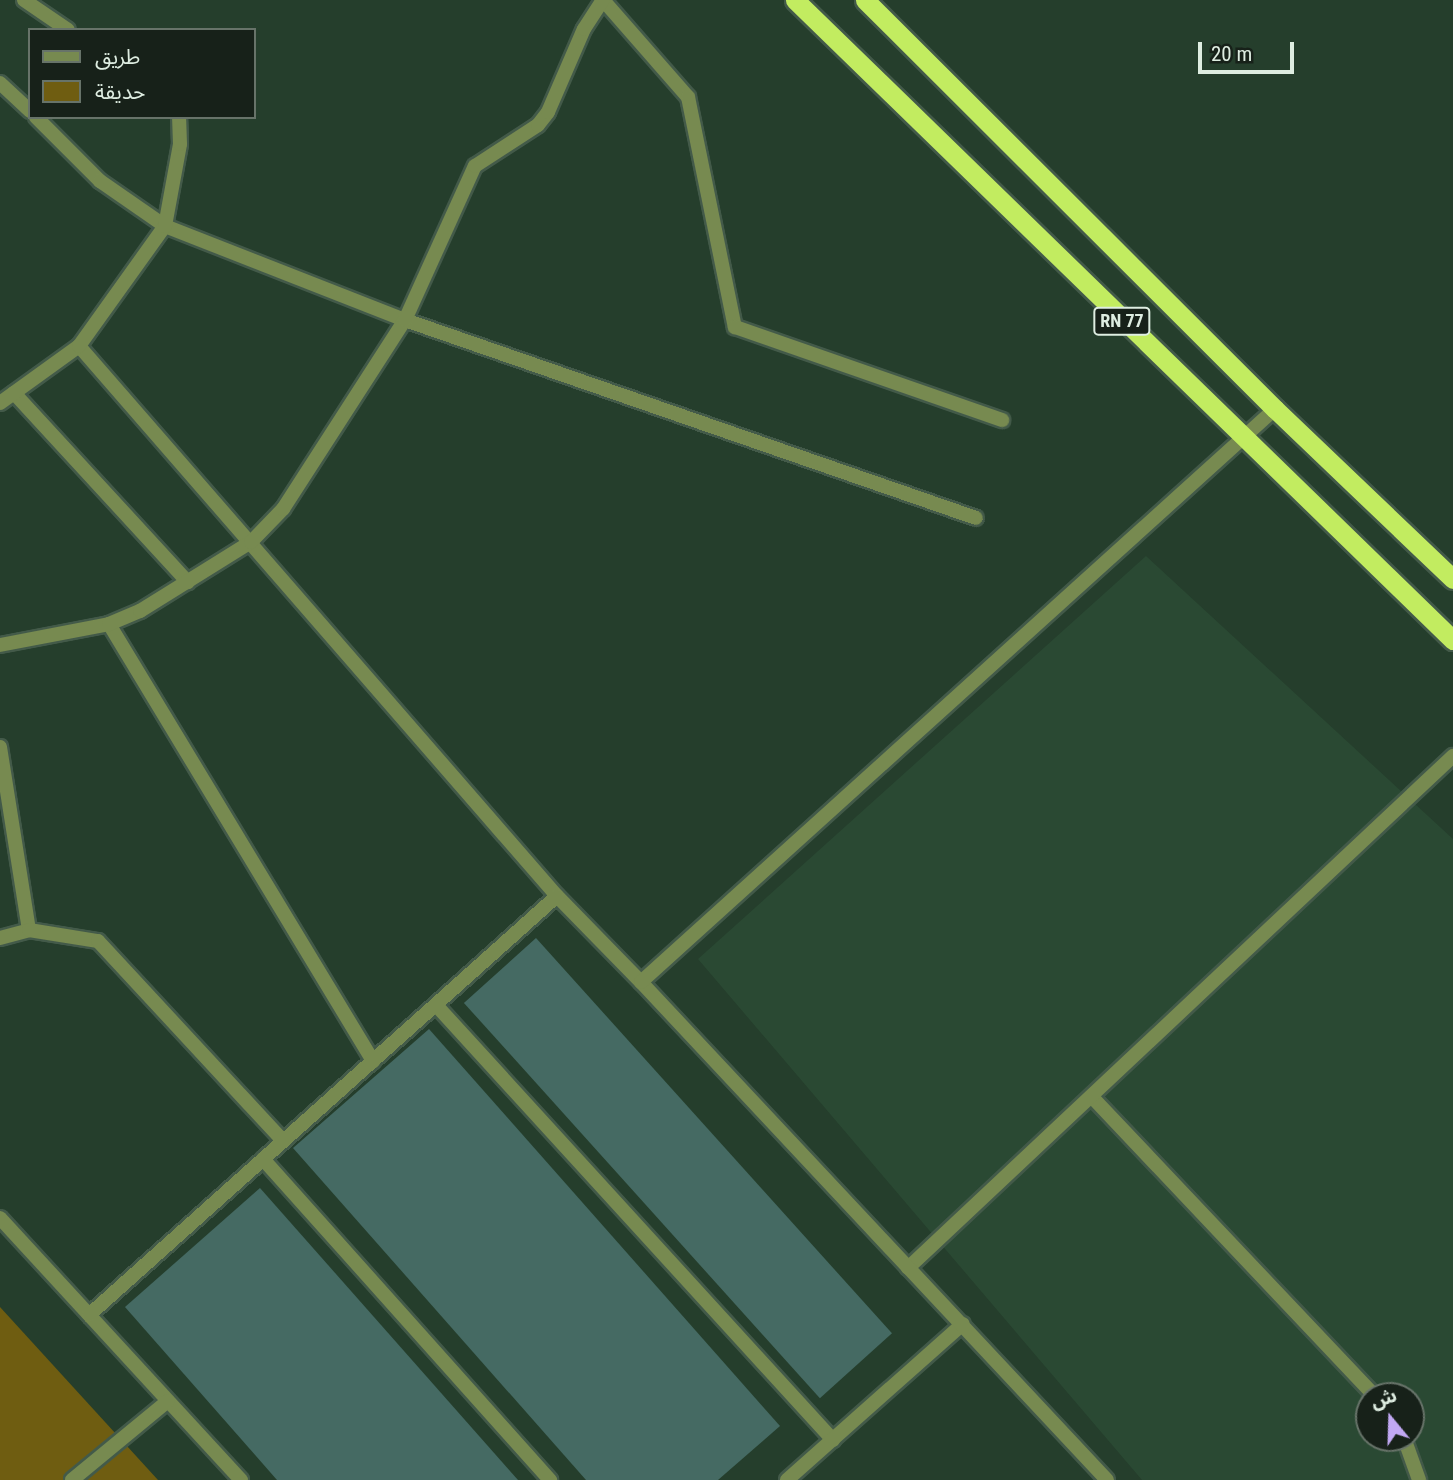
<!DOCTYPE html>
<html>
<head>
<meta charset="utf-8">
<style>
	body { margin:0 }
	#map { position:relative; width:1453px; height:1480px; overflow:hidden; background:#253e2c; font-family:"Roboto Condensed","Noto Sans Arabic",sans-serif }
	div>[style] { position:absolute }
	.built>* { inset:0; background:#2a4933 }
	.green>* { inset:0; background:#6f5d11 }
	.building>* { inset:0; background:#456a63; transform-origin:0 0 }
	.roads { filter:drop-shadow(2px 0 #435a49) drop-shadow(-2px 0 #435a49) drop-shadow(0 2px #435a49) drop-shadow(0 -2px #435a49) }
	.service>* { height:14px; margin:-7px; padding:0 7px; transform-origin:7px; border-radius:7px; background:#778a50 }
	.minor>* { height:14px; margin:-7px; padding:0 7px; transform-origin:7px; border-radius:7px; background:#778a50 }
	.trunk>* { height:19px; margin:-9.5px; padding:0 9.5px; transform-origin:9.5px; border-radius:9.5px; background:#c2ec60 }
	span { translate:-50% -50%; white-space:nowrap; text-align:center; line-height:1.15; -webkit-text-stroke:5px #172119; paint-order:stroke }
	.shield-label span { padding:2px 5px; background:#172119; border:2px solid; border-radius:5px; -webkit-text-stroke-width:0 }
	.shield-label { font-size:18px; color:#deede1; font-weight:700 }
	.legend { position:absolute; left:28px; top:28px; width:228px; height:91px; box-sizing:border-box; background:#172119; border:2px solid #677369; margin:0; padding:9px 12px; list-style:none; font-size:21px; color:#deede1 }
	.legend li { display:flex; align-items:center; gap:14px; height:35px }
	.legend b { width:35px; border:2px solid #677369 }
	.north { position:absolute; left:1355px; top:1382px; width:70px; height:70px; box-sizing:border-box; background:#172119; border:2px solid #677369; border-radius:50%; rotate:341deg; font-size:19px; font-weight:700; line-height:28px; text-align:center; color:#deede1 }
	.north::after { content:''; display:block; margin:auto; width:24px; height:32px; background:#c1a8f3; clip-path:polygon(50% 0,100% 100%,50% 72%,0 100%) }
	.scale { position:absolute; left:1198px; top:42px; width:96px; height:32px; box-sizing:border-box; border:4px solid #deede1; border-top:0; padding-left:9px; font-size:21px; line-height:24px; white-space:nowrap; color:#deede1; -webkit-text-stroke:5px #172119; paint-order:stroke }
</style>
</head>
<body>
<div id="map">
	<div class="built">
		<i style="clip-path:polygon(evenodd,1146px 556px,1453px 839px,1453px 1480px,1142px 1480px,698px 959px,1146px 556px,1369px 1396px,1411px 1396px,1411px 1438px,1369px 1438px,1369px 1396px)"></i>
	</div>
	<div class="green">
		<i style="clip-path:polygon(0 1307px,158px 1480px,0 1480px)"></i>
	</div>
	<div class="building">
		<i style="left:536px;top:938px;width:532px;height:97px;rotate:48deg"></i>
		<i style="clip-path:polygon(429px 1029px,780px 1426px,718px 1480px,586px 1480px,293px 1148px)"></i>
		<i style="clip-path:polygon(260px 1188px,518px 1480px,277px 1480px,125px 1307px)"></i>
	</div>
	<div class="roads">
		<div class="service">
			<i style="left:1093px;top:1098px;width:410px;rotate:46.6deg"></i>
			<i style="left:908px;top:1268px;width:748px;rotate:-43.21deg"></i>
			<i style="left:1404px;top:1438px;width:45px;rotate:70.3deg"></i>
		</div>
		<div class="minor">
			<i style="left:24px;top:0;width:53px;rotate:34.3deg"></i>
			<i style="left:603px;top:0;width:129px;rotate:48.8deg"></i>
			<i style="left:688px;top:97px;width:235px;rotate:78.5deg"></i>
			<i style="left:735px;top:327px;width:283px;rotate:19.2deg"></i>
			<i style="left:0;top:83px;width:41px;rotate:43deg"></i>
			<i style="left:36px;top:117px;width:91px;rotate:45deg"></i>
			<i style="left:100px;top:181px;width:79px;rotate:34.7deg"></i>
			<i style="left:165px;top:226px;width:258px;rotate:21.4deg"></i>
			<i style="left:405px;top:320px;width:604px;rotate:19.12deg"></i>
			<i style="left:79px;top:346px;width:729px;rotate:49.01deg"></i>
			<i style="left:557px;top:896px;width:120px;rotate:45.7deg"></i>
			<i style="left:14px;top:393px;width:257px;rotate:47.4deg"></i>
			<i style="left:0;top:403px;width:97px;rotate:-35.8deg"></i>
			<i style="left:79px;top:346px;width:148px;rotate:-54.4deg"></i>
			<i style="left:165px;top:226px;width:83px;rotate:-79.6deg"></i>
			<i style="left:180px;top:144px;width:27px;rotate:-92deg"></i>
			<i style="left:109px;top:624px;width:511px;rotate:58.86deg"></i>
			<i style="left:0;top:645px;width:111px;rotate:-10.9deg"></i>
			<i style="left:109px;top:624px;width:34px;rotate:-23deg"></i>
			<i style="left:140px;top:611px;width:131px;rotate:-31.9deg"></i>
			<i style="left:251px;top:542px;width:46px;rotate:-45.9deg"></i>
			<i style="left:283px;top:509px;width:225px;rotate:-57.2deg"></i>
			<i style="left:405px;top:320px;width:169px;rotate:-65.6deg"></i>
			<i style="left:475px;top:166px;width:75px;rotate:-33.1deg"></i>
			<i style="left:538px;top:125px;width:16px;rotate:-52deg"></i>
			<i style="left:548px;top:112px;width:90px;rotate:-66.6deg"></i>
			<i style="left:584px;top:29px;width:35px;rotate:-57deg"></i>
			<i style="left:0;top:747px;width:185px;rotate:81deg"></i>
			<i style="left:0;top:938px;width:30px;rotate:-15deg"></i>
			<i style="left:29px;top:930px;width:70px;rotate:9.1deg"></i>
			<i style="left:98px;top:941px;width:272px;rotate:47.2deg"></i>
			<i style="left:436px;top:1005px;width:589px;rotate:47.62deg"></i>
			<i style="left:263px;top:1159px;width:431px;rotate:48.2deg"></i>
			<i style="left:0;top:1218px;width:356px;rotate:47.4deg"></i>
			<i style="left:89px;top:1315px;width:628px;rotate:-41.84deg"></i>
			<i style="left:72px;top:1480px;width:124px;rotate:-39.5deg"></i>
			<i style="left:787px;top:1480px;width:235px;rotate:-41.6deg"></i>
			<i style="left:1107px;top:1480px;width:682px;rotate:-133.1deg"></i>
			<i style="left:641px;top:982px;width:855px;rotate:-42.11deg"></i>
		</div>
		<div class="trunk">
			<i style="left:795px;top:0;width:918px;rotate:44.21deg"></i>
			<i style="left:865px;top:0;width:579px;rotate:44.93deg"></i>
			<i style="left:1275px;top:409px;width:246px;rotate:43.7deg"></i>
		</div>
	</div>
	<div class="shield-label">
		<span style="left:1122px;top:321px">RN 77</span>
	</div>
	<ul class="legend">
	<li><b style="height:9px;background:#778a50"></b>طريق</li>
	<li><b style="height:19px;background:#6f5d11"></b>حديقة</li>
	</ul>
	<div class="north">ش</div>
	<div class="scale">20 m</div>
</div>
</body>
</html>
